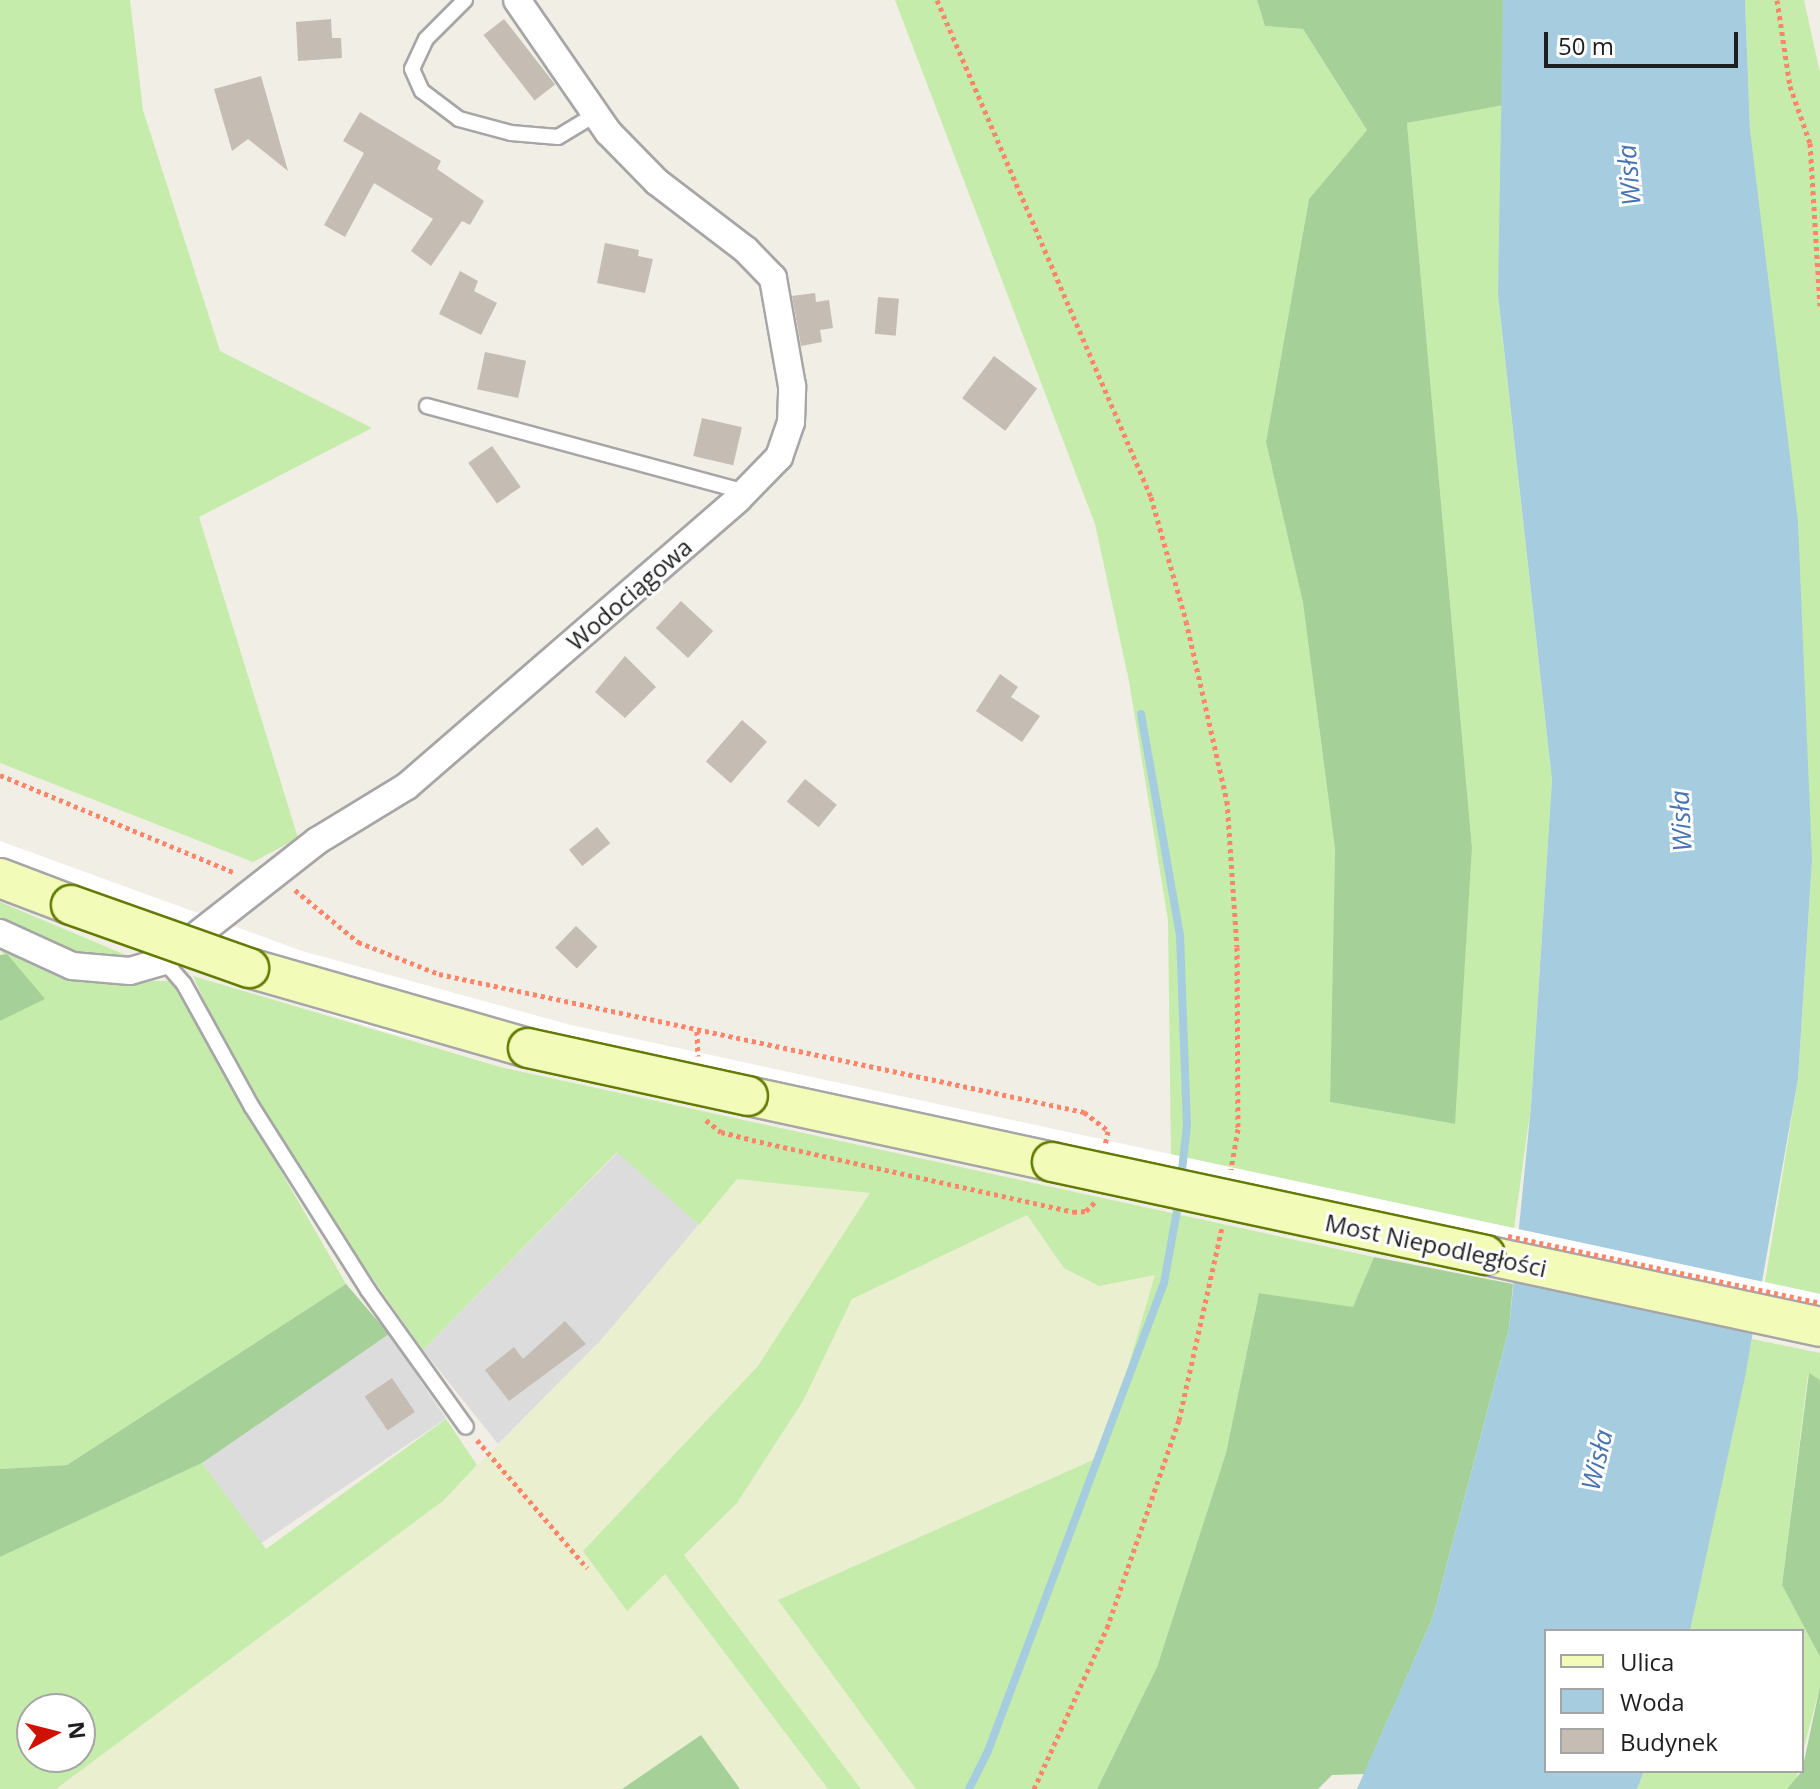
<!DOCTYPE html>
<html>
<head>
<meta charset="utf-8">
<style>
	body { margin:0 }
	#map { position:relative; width:1820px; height:1789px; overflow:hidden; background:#f0eee5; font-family:"Open Sans",sans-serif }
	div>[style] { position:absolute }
	.residential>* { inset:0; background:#dddcdc; transform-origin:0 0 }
	.farmland>* { inset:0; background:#eaefd0 }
	.grass>* { inset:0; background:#c5ecaa }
	.forest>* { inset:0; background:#a5d199 }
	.water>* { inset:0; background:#a5cddf }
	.pier>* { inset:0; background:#fff }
	.stream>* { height:8px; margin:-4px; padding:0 4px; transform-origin:4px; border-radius:4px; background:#a5cddf }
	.building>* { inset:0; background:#c5bdb4; transform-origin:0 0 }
	.path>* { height:5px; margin-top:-2.5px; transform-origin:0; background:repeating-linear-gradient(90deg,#fe8569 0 4px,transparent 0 8px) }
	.roads { filter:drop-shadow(2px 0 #a6a6a6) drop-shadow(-2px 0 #a6a6a6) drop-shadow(0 2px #a6a6a6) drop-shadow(0 -2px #a6a6a6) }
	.service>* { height:14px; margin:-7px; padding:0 7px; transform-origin:7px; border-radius:7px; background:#fff }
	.minor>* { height:26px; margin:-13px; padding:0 13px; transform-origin:13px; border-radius:13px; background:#fff }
	.secondary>* { height:38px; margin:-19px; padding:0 19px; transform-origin:19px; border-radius:19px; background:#f2fbb8 }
	.path-bridge>* { height:5px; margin-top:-2.5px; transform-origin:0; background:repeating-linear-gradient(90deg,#fe8569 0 4px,transparent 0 8px) }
	.bridges { filter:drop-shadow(2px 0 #637b02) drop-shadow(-2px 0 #637b02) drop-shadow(0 2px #637b02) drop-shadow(0 -2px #637b02) }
	.secondary-bridge>* { height:38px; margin:-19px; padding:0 19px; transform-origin:19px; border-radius:19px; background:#f2fbb8 }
	span { translate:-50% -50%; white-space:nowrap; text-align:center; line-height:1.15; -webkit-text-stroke:6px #fff; paint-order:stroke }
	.street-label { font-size:24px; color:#1f1f1f }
	.water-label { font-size:26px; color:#4874b2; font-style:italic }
	.legend { position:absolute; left:1544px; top:1629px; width:260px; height:144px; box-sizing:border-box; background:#fff; border:2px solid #a5a5a5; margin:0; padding:10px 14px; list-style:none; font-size:24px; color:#1f1f1f }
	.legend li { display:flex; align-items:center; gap:16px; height:40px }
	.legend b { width:40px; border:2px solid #a5a5a5 }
	.north { position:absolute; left:16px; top:1693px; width:80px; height:80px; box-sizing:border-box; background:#fff; border:2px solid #a5a5a5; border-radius:50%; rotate:83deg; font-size:22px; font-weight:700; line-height:32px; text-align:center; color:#1f1f1f }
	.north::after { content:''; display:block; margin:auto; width:28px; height:36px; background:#cf1200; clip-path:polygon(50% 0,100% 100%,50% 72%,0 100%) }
	.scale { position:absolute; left:1544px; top:32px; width:194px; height:36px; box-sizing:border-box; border:4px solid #1f1f1f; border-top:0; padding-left:10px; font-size:24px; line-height:28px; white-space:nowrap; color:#1f1f1f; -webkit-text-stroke:6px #fff; paint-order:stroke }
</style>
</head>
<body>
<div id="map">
	<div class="residential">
		<i style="clip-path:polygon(618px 1152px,699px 1225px,602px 1339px,498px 1444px,423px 1350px)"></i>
		<i style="left:389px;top:1334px;width:102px;height:227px;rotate:56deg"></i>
	</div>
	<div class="farmland">
		<i style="clip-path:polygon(737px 1179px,871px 1193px,758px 1366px,583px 1551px,665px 1574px,828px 1789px,740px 1789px,701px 1735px,622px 1789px,56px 1789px,444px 1500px,602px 1339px)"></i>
		<i style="clip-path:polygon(1027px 1214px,1064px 1268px,1155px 1275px,1150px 1300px,1102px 1456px,778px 1600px,916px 1789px,861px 1789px,684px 1555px,737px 1503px,803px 1401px,852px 1299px)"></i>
	</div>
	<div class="grass">
		<i style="clip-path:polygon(0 0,130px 0,143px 110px,220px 351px,372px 428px,199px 517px,298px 838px,253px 862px,0 763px)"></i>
		<i style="clip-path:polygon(895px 0,1257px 0,1265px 26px,1303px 29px,1367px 130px,1309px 199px,1266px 442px,1303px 603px,1335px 849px,1330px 1102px,1454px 1124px,1472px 848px,1407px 123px,1504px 105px,1498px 295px,1552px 780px,1531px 1106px,1514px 1228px,1171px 1155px,1168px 920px,1129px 681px,1095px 524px)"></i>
		<i style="clip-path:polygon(1745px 0,1804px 0,1820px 73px,1820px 1294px,1765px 1282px,1798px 1079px,1812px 860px,1750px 130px)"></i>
		<i style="clip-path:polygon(0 902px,140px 961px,83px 958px,0 925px)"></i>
		<i style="clip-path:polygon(0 950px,101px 981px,171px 981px,346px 1284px,67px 1465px,0 1469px,0 1021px,44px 999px)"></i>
		<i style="clip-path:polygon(193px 976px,500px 1067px,1374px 1257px,1353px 1308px,1259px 1293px,1226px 1453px,1157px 1667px,1097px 1789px,916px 1789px,778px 1600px,1102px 1456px,1155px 1275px,1099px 1286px,1064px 1268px,1027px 1215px,852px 1299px,803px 1401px,737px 1503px,684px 1555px,861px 1789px,828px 1789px,665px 1574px,627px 1611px,583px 1551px,758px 1366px,870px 1193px,737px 1179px,699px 1225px,617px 1152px,423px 1350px,252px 1107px)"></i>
		<i style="clip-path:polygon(1752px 1339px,1820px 1353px,1820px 1380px,1808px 1374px,1782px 1585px,1820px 1657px,1820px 1686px,1802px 1756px,1802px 1631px,1690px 1631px)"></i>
		<i style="clip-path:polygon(evenodd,446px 1419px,477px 1465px,444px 1500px,56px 1789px,0 1789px,0 1557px,202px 1463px,266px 1549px,446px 1419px,32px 1709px,80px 1709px,80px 1757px,32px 1757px,32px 1709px)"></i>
		<i style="clip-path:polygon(1644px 1771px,1798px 1771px,1795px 1786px,1787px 1789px,1637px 1789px)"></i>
	</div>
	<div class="forest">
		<i style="clip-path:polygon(1257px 0,1503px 0,1504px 105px,1407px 123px,1472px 848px,1455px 1124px,1330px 1102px,1335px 849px,1303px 603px,1266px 442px,1309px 199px,1367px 130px,1303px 29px,1265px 26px)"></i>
		<i style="clip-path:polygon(7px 954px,45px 999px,0 1021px,0 955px)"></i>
		<i style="clip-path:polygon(1374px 1257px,1513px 1284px,1509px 1329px,1433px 1617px,1364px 1774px,1332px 1775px,1318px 1789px,1097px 1789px,1157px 1667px,1226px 1453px,1259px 1293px,1353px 1307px)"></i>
		<i style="clip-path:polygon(346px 1284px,389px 1334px,202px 1463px,0 1557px,0 1469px,67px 1465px)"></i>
		<i style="clip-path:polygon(1809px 1373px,1820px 1380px,1820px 1657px,1782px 1585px)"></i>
		<i style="clip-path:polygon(1820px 1686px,1820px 1789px,1787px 1789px,1802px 1771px)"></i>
		<i style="clip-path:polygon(701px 1735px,740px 1789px,622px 1789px)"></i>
	</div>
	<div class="water">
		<i style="clip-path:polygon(1503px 0,1745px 0,1750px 130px,1798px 522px,1812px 860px,1798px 1079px,1745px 1377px,1690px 1631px,1546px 1631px,1546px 1771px,1644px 1771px,1637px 1789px,1357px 1789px,1433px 1617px,1509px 1329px,1531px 1106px,1552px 780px,1498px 295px)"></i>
	</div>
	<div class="pier">
		<i style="clip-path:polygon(0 841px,302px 951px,571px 1025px,1820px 1294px,1820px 1348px,607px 1087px,391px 1033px,243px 988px,0 897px)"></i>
	</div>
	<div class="stream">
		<i style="left:1141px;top:714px;width:225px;rotate:80deg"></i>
		<i style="left:1180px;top:936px;width:189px;rotate:87.9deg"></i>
		<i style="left:1187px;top:1125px;width:54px;rotate:96.3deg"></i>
		<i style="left:969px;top:1789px;width:42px;rotate:-63.4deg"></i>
		<i style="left:988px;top:1751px;width:500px;rotate:-69.4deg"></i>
		<i style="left:1164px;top:1283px;width:84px;rotate:-79.8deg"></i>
	</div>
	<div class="building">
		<i style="clip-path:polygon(331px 19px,332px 38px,341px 38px,342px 58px,298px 61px,296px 22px)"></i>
		<i style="left:504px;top:19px;width:83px;height:26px;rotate:52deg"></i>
		<i style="clip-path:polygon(261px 76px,288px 171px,248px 139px,232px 151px,214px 89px)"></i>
		<i style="clip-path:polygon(360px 112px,441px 161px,437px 169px,484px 201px,470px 225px,462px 221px,431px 266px,411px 251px,433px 219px,374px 183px,345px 237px,324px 225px,364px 153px,343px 141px)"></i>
		<i style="clip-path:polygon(605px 243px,639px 250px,638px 256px,653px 259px,645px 293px,597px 283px)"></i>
		<i style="clip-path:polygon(460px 271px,478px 281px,474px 291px,497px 303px,481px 335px,439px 314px)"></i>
		<i style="clip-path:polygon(815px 293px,816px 302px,829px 300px,833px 328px,820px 330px,822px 342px,801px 346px,792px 296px)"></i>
		<i style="left:878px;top:297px;width:21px;height:37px;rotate:5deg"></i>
		<i style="left:485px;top:352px;width:42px;height:38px;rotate:12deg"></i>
		<i style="left:994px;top:356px;width:54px;height:53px;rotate:37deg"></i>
		<i style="left:702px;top:418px;width:41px;height:39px;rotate:13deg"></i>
		<i style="left:492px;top:446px;width:50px;height:29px;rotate:55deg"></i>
		<i style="left:681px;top:601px;width:44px;height:37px;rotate:43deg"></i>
		<i style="clip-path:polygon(625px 656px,656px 687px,625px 718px,595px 692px)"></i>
		<i style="clip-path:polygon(1000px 674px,1018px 687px,1011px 697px,1040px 716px,1022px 742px,976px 711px)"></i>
		<i style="left:742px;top:720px;width:33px;height:55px;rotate:41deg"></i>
		<i style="left:805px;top:779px;width:41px;height:29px;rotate:39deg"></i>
		<i style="left:597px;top:827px;width:21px;height:36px;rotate:51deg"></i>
		<i style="left:576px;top:926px;width:30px;height:30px;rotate:44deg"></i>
		<i style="clip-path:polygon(565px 1321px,586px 1344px,509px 1401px,485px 1370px,514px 1347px,523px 1359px)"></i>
		<i style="left:392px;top:1378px;width:41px;height:33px;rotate:56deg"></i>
	</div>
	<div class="path">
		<i style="left:937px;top:0;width:541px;rotate:66.7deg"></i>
		<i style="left:1151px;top:497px;width:129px;rotate:74.2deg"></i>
		<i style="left:1186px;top:621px;width:185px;rotate:77.2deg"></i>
		<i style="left:1227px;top:801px;width:146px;rotate:86.1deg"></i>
		<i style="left:1237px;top:947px;width:182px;rotate:89.7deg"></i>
		<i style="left:1238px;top:1129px;width:41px;rotate:99.9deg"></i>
		<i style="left:1777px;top:0;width:87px;rotate:81.4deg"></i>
		<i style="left:1790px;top:86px;width:60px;rotate:70.7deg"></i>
		<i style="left:1810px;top:143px;width:163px;rotate:86.5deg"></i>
		<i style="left:0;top:775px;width:255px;rotate:22.6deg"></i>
		<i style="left:295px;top:890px;width:82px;rotate:39.5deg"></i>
		<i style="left:358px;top:942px;width:87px;rotate:21.6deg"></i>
		<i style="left:439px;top:974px;width:660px;rotate:12.08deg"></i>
		<i style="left:1084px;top:1112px;width:31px;rotate:38deg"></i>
		<i style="left:1108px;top:1131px;width:14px;rotate:102deg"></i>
		<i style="left:697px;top:1031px;width:25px;rotate:88deg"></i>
		<i style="left:706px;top:1120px;width:19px;rotate:39deg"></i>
		<i style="left:721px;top:1132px;width:32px;rotate:14deg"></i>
		<i style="left:752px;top:1140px;width:329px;rotate:12.6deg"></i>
		<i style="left:1073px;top:1212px;width:13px;rotate:-4deg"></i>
		<i style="left:1086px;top:1211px;width:13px;rotate:-45deg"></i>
		<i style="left:477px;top:1440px;width:169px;rotate:49.3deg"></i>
		<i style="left:1034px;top:1789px;width:177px;rotate:-65.6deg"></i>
		<i style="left:1107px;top:1628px;width:220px;rotate:-70.9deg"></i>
		<i style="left:1179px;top:1420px;width:198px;rotate:-77.4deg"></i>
	</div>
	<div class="roads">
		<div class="service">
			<i style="left:465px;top:0;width:55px;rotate:135deg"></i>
			<i style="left:426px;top:39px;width:33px;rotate:115deg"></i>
			<i style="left:412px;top:69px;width:24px;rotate:66deg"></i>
			<i style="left:422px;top:91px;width:46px;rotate:37.1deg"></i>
			<i style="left:459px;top:119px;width:54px;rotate:15.1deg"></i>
			<i style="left:511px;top:133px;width:47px;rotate:4.9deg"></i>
			<i style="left:558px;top:137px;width:44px;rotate:-31.2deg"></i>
			<i style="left:427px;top:406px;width:329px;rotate:15.1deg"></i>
			<i style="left:164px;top:961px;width:30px;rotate:49deg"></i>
			<i style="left:184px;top:984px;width:141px;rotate:61.1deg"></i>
			<i style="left:252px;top:1107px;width:217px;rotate:57.6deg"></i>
			<i style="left:368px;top:1290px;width:168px;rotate:54.4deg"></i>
		</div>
		<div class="minor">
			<i style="left:0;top:933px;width:79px;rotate:24.6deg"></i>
			<i style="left:72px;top:966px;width:58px;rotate:4.9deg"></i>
			<i style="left:130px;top:971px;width:35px;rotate:-16deg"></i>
			<i style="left:164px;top:961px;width:194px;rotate:-38.1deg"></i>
			<i style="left:317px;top:841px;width:105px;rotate:-31.4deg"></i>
			<i style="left:407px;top:786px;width:438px;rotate:-40.9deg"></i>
			<i style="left:738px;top:499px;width:59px;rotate:-45.7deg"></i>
			<i style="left:779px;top:457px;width:37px;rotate:-71deg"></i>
			<i style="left:791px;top:422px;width:36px;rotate:-88deg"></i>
			<i style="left:792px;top:386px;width:110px;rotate:-100deg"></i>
			<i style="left:773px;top:278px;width:39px;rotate:-134deg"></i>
			<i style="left:746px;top:250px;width:112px;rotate:-142.6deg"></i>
			<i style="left:657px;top:182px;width:70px;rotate:-134.4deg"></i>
			<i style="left:608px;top:132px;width:160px;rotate:-124.6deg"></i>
		</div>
		<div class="secondary">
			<i style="left:0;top:878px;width:76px;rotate:20.8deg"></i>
			<i style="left:249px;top:968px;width:290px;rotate:16deg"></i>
			<i style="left:748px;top:1096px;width:311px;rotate:12.2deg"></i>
			<i style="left:1485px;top:1255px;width:343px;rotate:12.1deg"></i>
		</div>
	</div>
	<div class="path-bridge">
		<i style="left:1508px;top:1236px;width:319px;rotate:12.1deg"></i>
	</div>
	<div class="bridges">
		<div class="secondary-bridge">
			<i style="left:71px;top:905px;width:189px;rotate:19.5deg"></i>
			<i style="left:528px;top:1048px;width:225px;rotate:12.3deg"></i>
			<i style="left:1052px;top:1162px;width:443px;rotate:12.1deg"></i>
		</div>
	</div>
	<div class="street-label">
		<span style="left:629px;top:594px;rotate:-41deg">Wodociągowa</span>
		<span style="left:1436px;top:1245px;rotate:12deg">Most Niepodległości</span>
	</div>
	<div class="water-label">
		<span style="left:1629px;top:175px;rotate:-95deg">Wisła</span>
		<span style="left:1681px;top:821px;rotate:-93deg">Wisła</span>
		<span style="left:1597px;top:1460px;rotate:-77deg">Wisła</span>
	</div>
	<ul class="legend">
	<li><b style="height:10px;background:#f2fbb8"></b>Ulica</li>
	<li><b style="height:22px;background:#a5cddf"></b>Woda</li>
	<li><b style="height:22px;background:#c5bdb4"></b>Budynek</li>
	</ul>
	<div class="north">N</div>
	<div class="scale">50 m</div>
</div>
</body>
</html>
